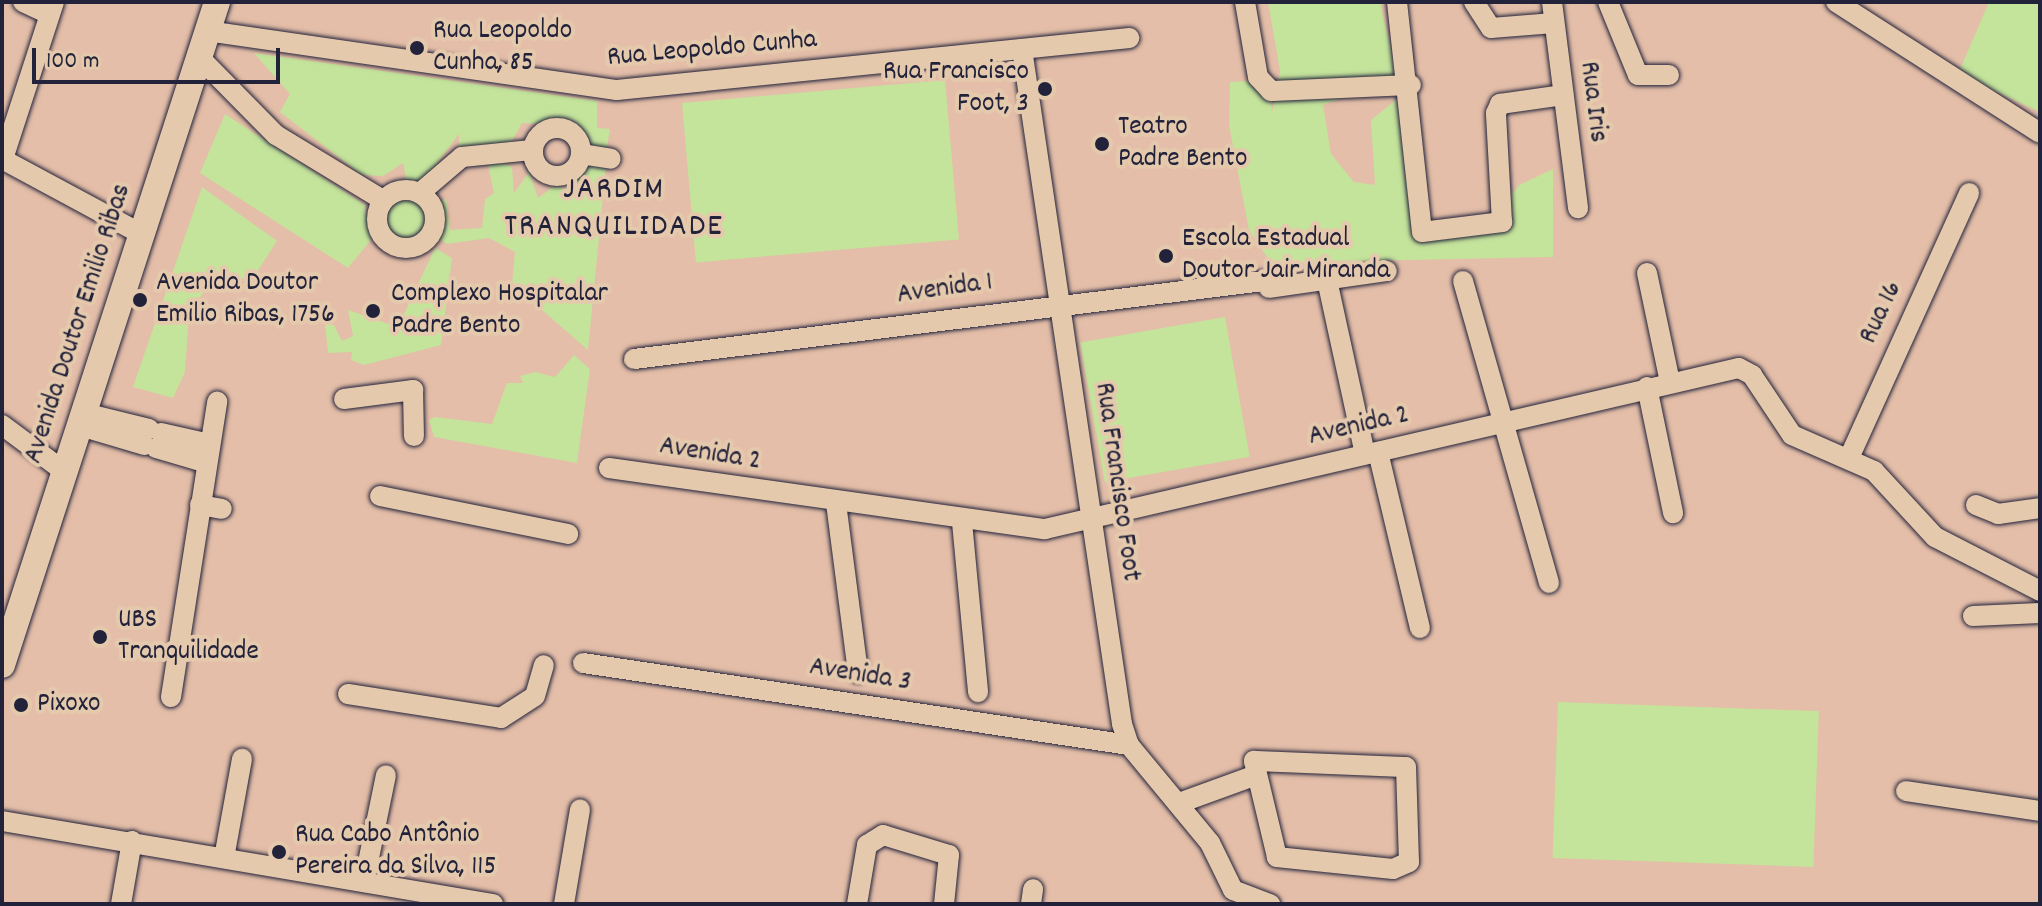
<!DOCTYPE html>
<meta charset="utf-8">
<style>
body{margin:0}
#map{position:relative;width:2042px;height:906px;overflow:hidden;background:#e4bea8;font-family:Dekko,sans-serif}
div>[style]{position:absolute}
.green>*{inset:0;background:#c4e39b;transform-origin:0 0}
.round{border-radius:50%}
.roads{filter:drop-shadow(0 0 2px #22223b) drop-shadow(0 0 2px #22223b)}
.minor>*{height:20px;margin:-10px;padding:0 10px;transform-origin:10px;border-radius:10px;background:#e5c9ac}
.minor>.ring{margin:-10px;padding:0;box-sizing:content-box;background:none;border:20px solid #e5c9ac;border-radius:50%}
.major>*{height:26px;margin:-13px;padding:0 13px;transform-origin:13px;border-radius:13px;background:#e5c9ac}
.dots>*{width:22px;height:22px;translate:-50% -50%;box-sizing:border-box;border:4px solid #e5c9ac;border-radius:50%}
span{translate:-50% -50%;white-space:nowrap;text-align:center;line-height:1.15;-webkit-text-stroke:8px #e5c9ac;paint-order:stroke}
.poi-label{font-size:28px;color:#22223b}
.left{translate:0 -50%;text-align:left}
.right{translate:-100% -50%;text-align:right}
.street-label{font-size:28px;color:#22223b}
.quarter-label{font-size:32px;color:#22223b;letter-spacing:2px}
.frame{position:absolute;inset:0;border:4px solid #22223b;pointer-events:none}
.scale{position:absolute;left:32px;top:48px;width:248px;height:36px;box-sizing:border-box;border:4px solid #22223b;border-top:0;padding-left:10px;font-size:24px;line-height:28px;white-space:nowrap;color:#22223b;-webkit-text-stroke:6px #e5c9ac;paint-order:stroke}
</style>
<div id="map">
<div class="green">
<i style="clip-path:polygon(1268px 2px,1380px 2px,1397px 77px,1323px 105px,1331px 154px,1354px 182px,1375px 185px,1371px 120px,1397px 99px,1422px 226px,1493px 220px,1519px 185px,1553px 169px,1553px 257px,1271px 263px,1249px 230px,1229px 125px,1230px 82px,1268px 80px,1272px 112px,1280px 71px)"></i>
<i style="clip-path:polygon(1989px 2px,2040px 2px,2040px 112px,1958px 74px)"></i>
<i style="clip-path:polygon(254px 53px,597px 101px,597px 128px,610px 129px,606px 153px,585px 150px,568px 126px,522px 123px,509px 146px,459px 153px,459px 134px,421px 185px,407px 184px,403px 163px,383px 176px,362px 175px,280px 112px,290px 94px)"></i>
<i style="left:945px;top:80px;width:160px;height:264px;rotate:85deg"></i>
<i style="clip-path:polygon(225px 114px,365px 205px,371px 240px,348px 268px,200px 173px)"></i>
<i style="clip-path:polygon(500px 161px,512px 167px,514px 193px,529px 172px,538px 198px,554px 186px,565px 189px,584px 163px,606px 166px,588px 350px,512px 284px,515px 252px,489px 238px,447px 244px,439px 238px,436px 207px,446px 198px,450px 230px,482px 228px,485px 199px,494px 193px,488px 165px)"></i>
<i style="clip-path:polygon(202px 187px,277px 241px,255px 275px,205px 290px,189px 313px,185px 372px,173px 398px,133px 387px)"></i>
<i class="round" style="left:379px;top:192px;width:54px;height:54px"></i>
<i style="clip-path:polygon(435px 248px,452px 258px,441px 345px,364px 365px,351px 360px,352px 352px,328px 353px,325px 324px,334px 325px,342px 341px,353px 336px,348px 310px,398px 327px)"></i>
<i style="left:1225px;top:317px;width:142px;height:147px;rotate:80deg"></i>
<i style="clip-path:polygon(574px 355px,590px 369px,577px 463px,434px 437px,429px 420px,435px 417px,492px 424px,507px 383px,523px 383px,520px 376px,535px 372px,555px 377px)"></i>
<i style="left:1558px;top:702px;width:261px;height:156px;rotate:2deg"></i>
</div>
<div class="roads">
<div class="minor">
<i style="left:23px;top:2px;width:29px;rotate:25deg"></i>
<i style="left:1245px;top:2px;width:76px;rotate:80.2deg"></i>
<i style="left:1258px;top:77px;width:19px;rotate:47deg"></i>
<i style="left:1271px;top:91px;width:140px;rotate:-2.5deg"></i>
<i style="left:1397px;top:2px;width:231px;rotate:83.8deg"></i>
<i style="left:1422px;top:232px;width:81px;rotate:-7.1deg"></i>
<i style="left:1502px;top:222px;width:109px;rotate:-93.2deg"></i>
<i style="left:1496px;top:113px;width:10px;rotate:-66deg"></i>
<i style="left:1500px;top:104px;width:64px;rotate:-8.1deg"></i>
<i style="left:1474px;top:2px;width:31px;rotate:57deg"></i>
<i style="left:1491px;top:28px;width:63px;rotate:-4.5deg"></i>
<i style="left:1552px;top:2px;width:208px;rotate:82.8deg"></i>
<i style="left:1608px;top:2px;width:79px;rotate:67.7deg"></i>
<i style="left:1638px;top:75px;width:31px"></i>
<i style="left:1836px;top:2px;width:242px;rotate:32.7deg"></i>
<i style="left:207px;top:31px;width:414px;rotate:8.2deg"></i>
<i style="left:617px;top:90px;width:515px;rotate:-5.8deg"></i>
<i style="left:1022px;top:49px;width:682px;rotate:81.57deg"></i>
<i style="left:1122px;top:724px;width:22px;rotate:72deg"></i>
<i style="left:1129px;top:745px;width:127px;rotate:50.4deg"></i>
<i style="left:1210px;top:843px;width:52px;rotate:63.9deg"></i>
<i style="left:198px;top:56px;width:111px;rotate:45.4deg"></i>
<i style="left:276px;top:135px;width:125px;rotate:31.3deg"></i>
<i class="ring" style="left:533px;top:128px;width:28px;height:28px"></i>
<i style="left:581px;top:154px;width:30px;rotate:9deg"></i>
<i style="left:2px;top:159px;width:158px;rotate:28.3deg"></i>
<i style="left:3px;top:159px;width:165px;rotate:-72deg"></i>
<i class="ring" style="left:377px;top:190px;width:38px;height:38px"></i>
<i style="left:421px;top:192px;width:54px;rotate:-40.5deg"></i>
<i style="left:462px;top:157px;width:70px;rotate:-5.7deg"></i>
<i style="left:1647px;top:273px;width:111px;rotate:78.1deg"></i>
<i style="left:1327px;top:280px;width:178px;rotate:77.7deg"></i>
<i style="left:1463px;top:281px;width:314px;rotate:74.1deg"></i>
<i style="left:1269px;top:288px;width:119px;rotate:-8.2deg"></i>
<i style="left:634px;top:359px;width:635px;rotate:-7.06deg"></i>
<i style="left:1647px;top:387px;width:129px;rotate:78.3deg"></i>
<i style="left:344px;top:399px;width:70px;rotate:-7.4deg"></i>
<i style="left:413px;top:390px;width:46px;rotate:88.8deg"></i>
<i style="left:84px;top:413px;width:67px;rotate:13.8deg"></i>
<i style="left:2px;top:425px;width:79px;rotate:36.7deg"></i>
<i style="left:80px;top:426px;width:67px;rotate:16.5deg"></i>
<i style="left:161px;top:433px;width:50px;rotate:12.7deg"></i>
<i style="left:156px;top:448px;width:53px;rotate:16.4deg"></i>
<i style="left:1378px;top:452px;width:181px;rotate:76.6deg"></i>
<i style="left:1849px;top:458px;width:291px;rotate:-65.6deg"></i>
<i style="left:609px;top:468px;width:440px;rotate:8deg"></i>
<i style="left:1045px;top:529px;width:712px;rotate:-13.06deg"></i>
<i style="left:1739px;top:368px;width:15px;rotate:28deg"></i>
<i style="left:1752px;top:375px;width:72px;rotate:56.3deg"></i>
<i style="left:1792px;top:435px;width:90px;rotate:23.7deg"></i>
<i style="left:1874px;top:471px;width:90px;rotate:47.3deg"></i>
<i style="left:1935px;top:537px;width:118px;rotate:27.2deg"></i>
<i style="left:380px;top:496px;width:192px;rotate:11.4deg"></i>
<i style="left:836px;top:503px;width:171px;rotate:82.6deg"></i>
<i style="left:200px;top:505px;width:22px;rotate:10deg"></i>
<i style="left:1976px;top:505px;width:24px;rotate:22deg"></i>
<i style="left:1998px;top:514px;width:42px;rotate:-8.1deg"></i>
<i style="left:962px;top:522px;width:171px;rotate:84.6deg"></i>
<i style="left:1973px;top:616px;width:67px;rotate:-2.6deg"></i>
<i style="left:583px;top:663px;width:552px;rotate:8.54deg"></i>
<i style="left:348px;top:694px;width:155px;rotate:8.9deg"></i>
<i style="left:501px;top:718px;width:40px;rotate:-32.9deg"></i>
<i style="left:535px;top:696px;width:32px;rotate:-74deg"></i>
<i style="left:171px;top:697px;width:299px;rotate:-81.1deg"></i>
<i style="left:1254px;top:761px;width:152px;rotate:2.3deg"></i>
<i style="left:1406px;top:767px;width:95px;rotate:88.2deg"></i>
<i style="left:1409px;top:862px;width:17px;rotate:156deg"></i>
<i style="left:1393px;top:869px;width:117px;rotate:-174.1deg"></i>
<i style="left:1277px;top:857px;width:99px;rotate:-103.5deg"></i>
<i style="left:1906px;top:791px;width:135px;rotate:8.5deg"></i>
<i style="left:1182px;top:802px;width:79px;rotate:-20deg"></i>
<i style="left:2px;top:821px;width:498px;rotate:9.6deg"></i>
<i style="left:224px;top:858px;width:101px;rotate:-79.7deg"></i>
<i style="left:364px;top:882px;width:109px;rotate:-78.4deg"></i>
<i style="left:1233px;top:890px;width:40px;rotate:21deg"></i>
<i style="left:121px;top:904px;width:64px;rotate:-80.1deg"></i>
<i style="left:564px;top:904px;width:96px;rotate:-80.4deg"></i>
<i style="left:857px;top:904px;width:60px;rotate:-80.4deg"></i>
<i style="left:867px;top:845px;width:19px;rotate:-32deg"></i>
<i style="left:883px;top:835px;width:69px;rotate:16.9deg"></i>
<i style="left:949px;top:855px;width:49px;rotate:95.8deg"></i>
<i style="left:1031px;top:904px;width:15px;rotate:-82deg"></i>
</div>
<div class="major">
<i style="left:2px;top:665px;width:697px;rotate:-72.03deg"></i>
</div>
</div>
<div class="dots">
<i style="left:417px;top:48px;background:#22223b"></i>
<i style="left:1045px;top:89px;background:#22223b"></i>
<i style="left:1102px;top:144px;background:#22223b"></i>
<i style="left:1166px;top:256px;background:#22223b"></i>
<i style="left:140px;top:300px;background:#22223b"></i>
<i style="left:373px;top:311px;background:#22223b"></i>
<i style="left:100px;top:637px;background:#22223b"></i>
<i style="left:21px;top:705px;background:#22223b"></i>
<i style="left:279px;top:852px;background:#22223b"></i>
</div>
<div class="poi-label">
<span class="left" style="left:433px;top:48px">Rua Leopoldo<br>Cunha, 85</span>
<span class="right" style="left:1029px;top:89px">Rua Francisco<br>Foot, 3</span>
<span class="left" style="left:1118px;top:144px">Teatro<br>Padre Bento</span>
<span class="left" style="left:1182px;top:256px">Escola Estadual<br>Doutor Jair Miranda</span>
<span class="left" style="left:156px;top:300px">Avenida Doutor<br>Emilio Ribas, 1756</span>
<span class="left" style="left:391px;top:311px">Complexo Hospitalar<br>Padre Bento</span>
<span class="left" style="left:118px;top:637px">UBS<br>Tranquilidade</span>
<span class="left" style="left:37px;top:705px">Pixoxo</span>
<span class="left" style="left:295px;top:852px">Rua Cabo Antônio<br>Pereira da Silva, 115</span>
</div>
<div class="street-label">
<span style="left:712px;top:50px;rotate:-5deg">Rua Leopoldo Cunha</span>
<span style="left:1592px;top:102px;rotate:83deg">Rua Iris</span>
<span style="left:945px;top:290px;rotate:-8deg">Avenida 1</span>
<span style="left:1882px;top:313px;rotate:-65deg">Rua 16</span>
<span style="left:79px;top:324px;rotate:-72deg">Avenida Doutor Emilio Ribas</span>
<span style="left:1359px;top:427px;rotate:-13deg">Avenida 2</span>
<span style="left:710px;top:455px;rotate:9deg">Avenida 2</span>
<span style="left:1116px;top:482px;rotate:82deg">Rua Francisco Foot</span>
<span style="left:860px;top:676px;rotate:9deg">Avenida 3</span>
</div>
<div class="quarter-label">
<span style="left:614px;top:210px">JARDIM<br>TRANQUILIDADE</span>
</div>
<div class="frame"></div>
<div class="scale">100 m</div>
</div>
